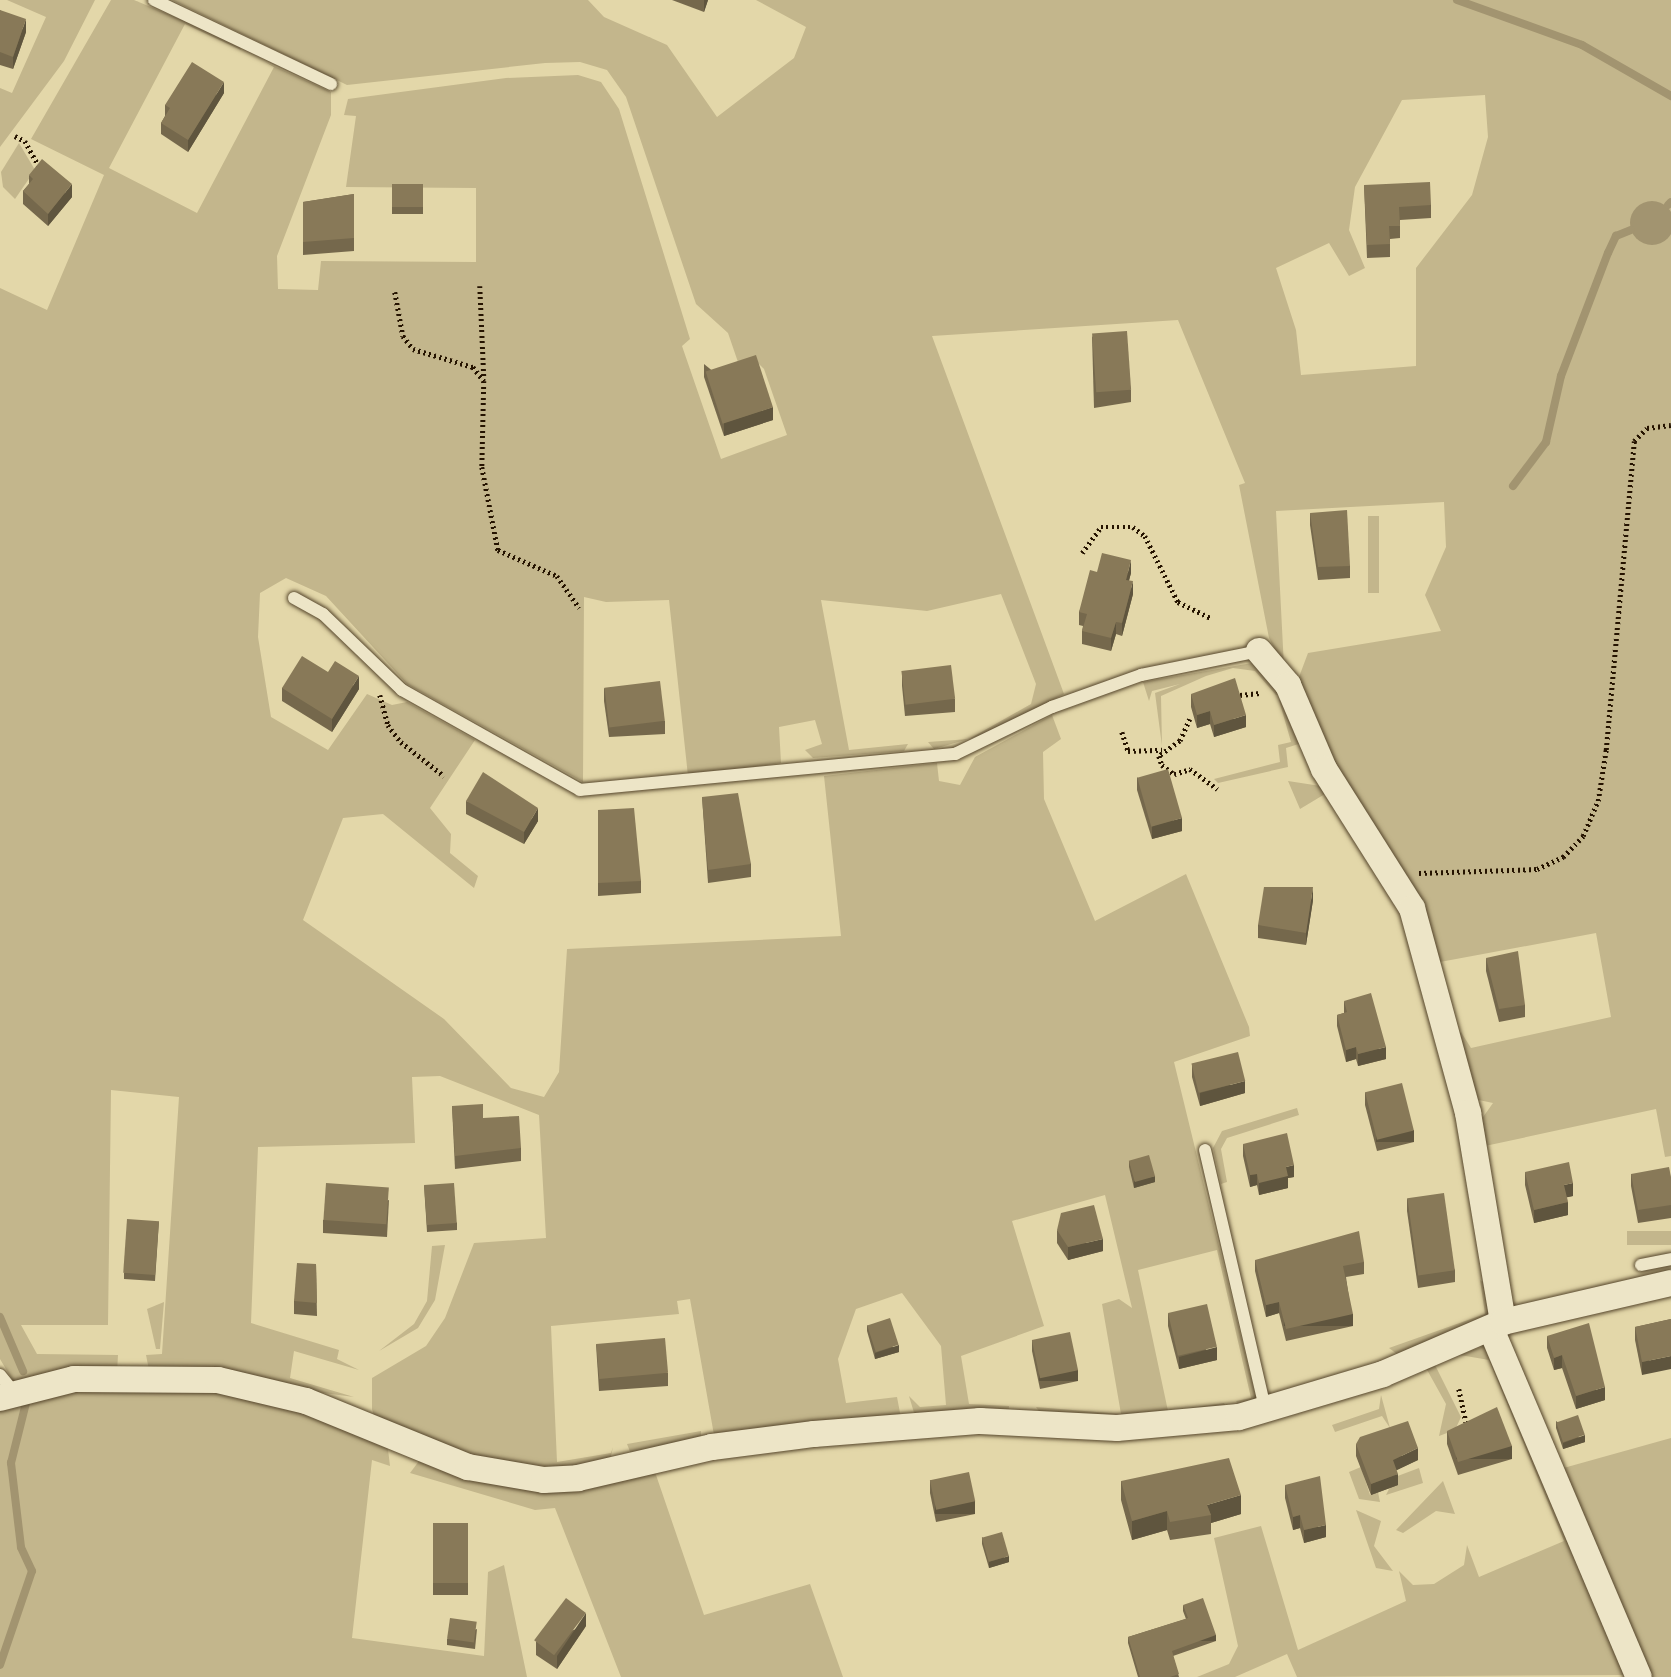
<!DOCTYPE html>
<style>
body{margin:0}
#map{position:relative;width:1671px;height:1677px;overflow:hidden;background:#e3d7a9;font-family:Vollkorn,serif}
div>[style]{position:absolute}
.green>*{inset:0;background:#c3b68c;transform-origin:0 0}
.water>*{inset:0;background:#a29470}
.round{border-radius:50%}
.stream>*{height:8px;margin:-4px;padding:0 4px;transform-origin:4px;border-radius:4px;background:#a29470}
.path>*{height:4.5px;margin-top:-2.25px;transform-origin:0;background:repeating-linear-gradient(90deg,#251300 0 2px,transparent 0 5.5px)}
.roads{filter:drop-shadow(0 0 2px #54442a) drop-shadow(0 0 2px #54442a)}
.service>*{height:12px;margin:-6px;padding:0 6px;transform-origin:6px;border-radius:6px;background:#ede5c7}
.minor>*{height:26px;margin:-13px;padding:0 13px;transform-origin:13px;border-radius:13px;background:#ede5c7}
.wall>*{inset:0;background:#75684c;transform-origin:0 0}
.shaded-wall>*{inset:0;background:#5f553e;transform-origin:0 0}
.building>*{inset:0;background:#887958;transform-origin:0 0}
span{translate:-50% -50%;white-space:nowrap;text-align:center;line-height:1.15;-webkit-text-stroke:5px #ede5c7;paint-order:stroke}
</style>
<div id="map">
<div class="green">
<i style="clip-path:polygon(7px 0,95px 0,64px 61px,0 147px,0 88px,12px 93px,46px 17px)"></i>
<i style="clip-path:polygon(evenodd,111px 0,134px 0,239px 44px,241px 50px,185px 24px,109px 168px,197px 213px,274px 67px,265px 62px,331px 92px,331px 115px,277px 256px,278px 289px,318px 290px,321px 261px,476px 262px,476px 188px,346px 187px,356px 116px,344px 115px,348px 99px,506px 78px,578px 75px,601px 82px,619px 109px,690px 339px,682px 346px,721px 459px,787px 435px,764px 369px,755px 360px,739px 365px,728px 333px,696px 304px,626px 97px,607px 70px,580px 62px,545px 63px,347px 85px,172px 0,588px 0,604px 17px,667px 45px,717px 117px,794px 58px,806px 27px,756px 0,1671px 0,1671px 1156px,1665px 1157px,1656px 1109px,1485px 1146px,1481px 1120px,1493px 1103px,1474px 1099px,1457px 1036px,1461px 1032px,1471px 1048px,1611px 1017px,1596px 933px,1440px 962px,1327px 763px,1296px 685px,1308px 653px,1441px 631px,1425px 595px,1446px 547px,1444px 502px,1276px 511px,1284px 667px,1269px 638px,1239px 485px,1245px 483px,1178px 320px,932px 336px,1064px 694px,989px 733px,934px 749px,928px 742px,969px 739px,1031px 704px,1036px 684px,1001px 594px,927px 611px,821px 600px,849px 750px,908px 744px,904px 751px,813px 758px,805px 750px,822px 744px,815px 720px,779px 727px,781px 763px,688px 776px,669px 600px,606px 602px,584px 597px,583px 782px,407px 684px,326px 596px,286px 578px,260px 593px,258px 637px,271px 717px,328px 750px,367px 694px,392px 705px,407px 702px,475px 740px,430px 808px,451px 834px,450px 853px,478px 876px,474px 888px,383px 814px,343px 818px,303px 920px,444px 1019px,511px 1088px,544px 1097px,559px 1072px,567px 949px,841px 936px,824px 776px,937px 763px,939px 781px,960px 785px,975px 757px,1052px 715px,1061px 739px,1043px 752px,1044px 799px,1095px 921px,1186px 874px,1249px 1027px,1250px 1036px,1174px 1062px,1257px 1402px,1242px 1409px,1236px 1401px,1251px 1398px,1217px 1250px,1138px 1270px,1168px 1411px,1224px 1403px,1227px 1408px,1182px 1418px,1041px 1414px,1036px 1407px,1121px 1414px,1102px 1304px,1119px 1299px,1132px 1308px,1105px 1195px,1012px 1221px,1044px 1326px,961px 1356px,969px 1404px,1009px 1406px,1008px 1416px,915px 1416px,909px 1396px,920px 1407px,946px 1405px,941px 1346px,902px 1293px,856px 1309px,838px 1359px,846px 1403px,897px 1397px,901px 1418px,714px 1435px,690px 1299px,677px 1301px,679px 1314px,551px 1326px,557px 1462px,611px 1453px,613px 1447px,609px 1465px,496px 1468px,374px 1416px,372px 1409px,372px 1378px,426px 1346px,445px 1318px,474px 1243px,546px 1238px,539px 1115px,440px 1076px,412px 1077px,415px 1143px,258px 1147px,251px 1323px,339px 1350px,337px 1359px,359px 1370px,294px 1351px,290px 1378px,354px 1397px,149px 1370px,146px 1355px,162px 1354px,179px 1097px,111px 1090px,108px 1325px,21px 1325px,37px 1354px,118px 1355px,117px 1372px,13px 1381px,0 1359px,0 288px,47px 310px,104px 175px,31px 139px,111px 0,1485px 95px,1488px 137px,1472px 195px,1416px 268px,1416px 366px,1301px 375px,1296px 330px,1276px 268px,1329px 243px,1349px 276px,1365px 268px,1349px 230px,1355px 187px,1402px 100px,1485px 95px)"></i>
<i style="clip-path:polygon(19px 143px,35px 170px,15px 199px,3px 187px,1px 172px)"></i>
<i style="left:1368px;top:516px;width:11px;height:77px"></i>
<i style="clip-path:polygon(1252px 663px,1285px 692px,1276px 695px,1255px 671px,1233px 668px,1206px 676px,1161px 696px,1162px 746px,1155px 693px,1180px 684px,1152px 691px,1149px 701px,1143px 682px)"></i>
<i style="clip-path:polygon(1289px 698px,1305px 742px,1286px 748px,1288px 767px,1218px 783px,1214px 779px,1280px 762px,1278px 745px,1291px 742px,1279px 700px)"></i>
<i style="clip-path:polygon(1288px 781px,1327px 787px,1395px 894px,1325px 794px,1300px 809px)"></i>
<i style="clip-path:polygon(1297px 1108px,1299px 1115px,1227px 1138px,1221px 1149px,1227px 1182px,1221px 1184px,1213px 1148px,1222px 1131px)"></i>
<i style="left:1671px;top:1231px;width:14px;height:44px;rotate:90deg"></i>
<i style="clip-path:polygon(445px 1245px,435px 1300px,418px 1328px,379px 1351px,414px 1324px,427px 1301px,432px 1246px)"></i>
<i style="clip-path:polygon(1480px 1280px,1490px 1288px,1494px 1314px,1397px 1354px,1389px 1348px,1485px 1314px)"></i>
<i style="clip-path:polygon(164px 1302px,160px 1349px,156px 1349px,147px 1309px)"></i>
<i style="clip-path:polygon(1484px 1346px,1625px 1675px,1297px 1677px,1287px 1654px,1235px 1677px,1197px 1677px,1229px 1664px,1238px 1646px,1214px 1538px,1261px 1526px,1298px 1650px,1406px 1601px,1399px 1571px,1413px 1585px,1434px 1584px,1464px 1565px,1467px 1545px,1479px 1577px,1564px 1541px,1489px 1360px,1460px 1355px)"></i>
<i style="clip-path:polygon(1435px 1365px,1461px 1417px,1455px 1430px,1439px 1436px,1446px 1404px,1426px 1368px)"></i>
<i style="clip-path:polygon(171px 1384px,275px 1401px,387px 1441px,390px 1466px,372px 1460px,352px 1638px,484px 1656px,488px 1572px,504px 1565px,527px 1677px,0 1677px,0 1404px,38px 1391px)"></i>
<i style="clip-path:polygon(1381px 1395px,1390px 1428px,1382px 1416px,1335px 1432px,1332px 1425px,1379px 1409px)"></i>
<i style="clip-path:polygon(701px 1431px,701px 1437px,631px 1454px,627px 1444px)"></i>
<i style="clip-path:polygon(1671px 1438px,1671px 1677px,1645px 1677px,1560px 1469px)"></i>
<i style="clip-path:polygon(422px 1457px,461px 1472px,655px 1472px,704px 1615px,810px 1584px,843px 1677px,621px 1677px,555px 1508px,535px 1510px,410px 1473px)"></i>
<i style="clip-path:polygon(1361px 1467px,1370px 1495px,1378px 1492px,1380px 1502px,1359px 1499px,1349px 1472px)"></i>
<i style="clip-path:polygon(1419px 1468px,1423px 1483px,1386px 1495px,1395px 1477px)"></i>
<i style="clip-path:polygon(1443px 1481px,1455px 1514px,1436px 1511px,1403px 1533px,1396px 1530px)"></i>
<i style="clip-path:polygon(1356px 1510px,1381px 1521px,1374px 1546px,1393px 1571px,1376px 1568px)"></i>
</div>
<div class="water">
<i class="round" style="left:1630px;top:201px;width:44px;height:44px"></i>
</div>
<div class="stream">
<i style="left:1457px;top:0;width:133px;rotate:19.8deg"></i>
<i style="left:1582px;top:45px;width:103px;rotate:29.8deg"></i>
<i style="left:1668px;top:205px;width:4px;rotate:-45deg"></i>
<i style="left:1513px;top:486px;width:55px;rotate:-53.1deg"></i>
<i style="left:1546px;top:442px;width:68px;rotate:-77.2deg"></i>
<i style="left:1561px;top:376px;width:132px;rotate:-69.1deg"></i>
<i style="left:1608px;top:253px;width:19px;rotate:-65deg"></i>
<i style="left:1616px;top:236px;width:16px;rotate:-22deg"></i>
<i style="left:0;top:1317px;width:59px;rotate:66.9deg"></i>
<i style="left:0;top:1665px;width:99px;rotate:-71.2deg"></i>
<i style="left:32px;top:1571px;width:26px;rotate:-115deg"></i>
<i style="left:21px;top:1547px;width:85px;rotate:-96.8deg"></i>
<i style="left:11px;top:1463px;width:66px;rotate:-76deg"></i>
</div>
<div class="path">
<i style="left:15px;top:136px;width:11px;rotate:27deg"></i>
<i style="left:25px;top:141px;width:31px;rotate:61deg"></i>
<i style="left:480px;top:286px;width:90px;rotate:87.5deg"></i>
<i style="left:395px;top:292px;width:45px;rotate:79.7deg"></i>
<i style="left:403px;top:336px;width:16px;rotate:52deg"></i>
<i style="left:413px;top:349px;width:63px;rotate:16.7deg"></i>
<i style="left:473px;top:367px;width:18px;rotate:52deg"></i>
<i style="left:484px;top:381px;width:86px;rotate:91.3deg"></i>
<i style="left:482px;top:467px;width:85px;rotate:79.1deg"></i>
<i style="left:498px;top:550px;width:64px;rotate:23.8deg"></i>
<i style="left:557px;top:576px;width:39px;rotate:55deg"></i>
<i style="left:1082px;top:553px;width:32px;rotate:-54deg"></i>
<i style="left:1101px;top:527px;width:32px"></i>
<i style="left:1133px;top:527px;width:15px;rotate:37deg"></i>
<i style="left:1145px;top:536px;width:74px;rotate:63.4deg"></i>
<i style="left:1178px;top:602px;width:37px;rotate:26deg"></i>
<i style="left:380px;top:695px;width:31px;rotate:75deg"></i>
<i style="left:388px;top:725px;width:21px;rotate:53deg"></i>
<i style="left:401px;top:742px;width:55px;rotate:38.3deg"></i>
<i style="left:1240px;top:695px;width:20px;rotate:-6deg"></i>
<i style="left:1190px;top:719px;width:24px;rotate:114deg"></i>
<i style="left:1180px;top:741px;width:26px;rotate:144deg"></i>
<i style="left:1159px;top:756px;width:9px;rotate:72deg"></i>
<i style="left:1162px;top:765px;width:15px;rotate:37deg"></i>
<i style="left:1174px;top:774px;width:17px;rotate:-17deg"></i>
<i style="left:1190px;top:769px;width:34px;rotate:36deg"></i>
<i style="left:1122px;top:732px;width:20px;rotate:72deg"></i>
<i style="left:1128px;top:751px;width:34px;rotate:-2deg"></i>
<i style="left:1419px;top:873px;width:118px;rotate:-1.9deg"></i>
<i style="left:1537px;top:869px;width:29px;rotate:-25deg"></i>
<i style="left:1563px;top:857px;width:29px;rotate:-46deg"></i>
<i style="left:1583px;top:836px;width:38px;rotate:-67deg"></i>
<i style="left:1598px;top:801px;width:52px;rotate:-81.1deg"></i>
<i style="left:1606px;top:750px;width:310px;rotate:-84.8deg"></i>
<i style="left:1634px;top:441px;width:18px;rotate:-45deg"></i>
<i style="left:1647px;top:428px;width:24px;rotate:-7deg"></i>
<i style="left:1459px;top:1389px;width:34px;rotate:78deg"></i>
</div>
<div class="roads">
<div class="service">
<i style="left:154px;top:0;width:196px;rotate:25.4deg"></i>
<i style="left:294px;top:598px;width:33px;rotate:29deg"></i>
<i style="left:323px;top:614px;width:110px;rotate:43.9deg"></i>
<i style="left:402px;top:690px;width:204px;rotate:29.3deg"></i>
<i style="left:580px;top:790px;width:377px;rotate:-5.5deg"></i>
<i style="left:955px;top:754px;width:108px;rotate:-25.9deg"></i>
<i style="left:1052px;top:707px;width:95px;rotate:-19.8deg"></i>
<i style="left:1141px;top:675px;width:120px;rotate:-11.5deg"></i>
<i style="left:1205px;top:1150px;width:256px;rotate:76.9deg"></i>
<i style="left:1263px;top:1399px;width:11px;rotate:41deg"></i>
<i style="left:1641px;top:1265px;width:31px;rotate:-11deg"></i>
<i style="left:0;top:1375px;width:21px;rotate:51deg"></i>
</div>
<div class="minor">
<i style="left:1259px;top:651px;width:45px;rotate:49.5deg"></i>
<i style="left:1288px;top:685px;width:91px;rotate:66.8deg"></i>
<i style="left:1324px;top:769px;width:165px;rotate:57.7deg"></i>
<i style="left:1412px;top:908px;width:213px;rotate:74.7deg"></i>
<i style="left:1468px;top:1113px;width:212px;rotate:80.5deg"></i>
<i style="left:1491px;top:1329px;width:378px;rotate:67deg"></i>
<i style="left:0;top:1398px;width:76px;rotate:-14.4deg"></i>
<i style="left:74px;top:1379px;width:144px;rotate:0.4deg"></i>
<i style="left:218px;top:1380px;width:90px;rotate:13.4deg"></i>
<i style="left:306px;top:1401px;width:175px;rotate:22.2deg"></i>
<i style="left:468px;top:1467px;width:77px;rotate:9.7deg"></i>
<i style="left:544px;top:1480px;width:34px;rotate:-3deg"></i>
<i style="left:578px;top:1478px;width:138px;rotate:-13deg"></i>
<i style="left:712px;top:1447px;width:103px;rotate:-7.3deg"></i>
<i style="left:814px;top:1434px;width:167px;rotate:-4.5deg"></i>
<i style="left:980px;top:1421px;width:137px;rotate:2.9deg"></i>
<i style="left:1117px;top:1428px;width:122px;rotate:-5.2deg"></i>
<i style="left:1239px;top:1417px;width:150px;rotate:-16.6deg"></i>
<i style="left:1383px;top:1374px;width:131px;rotate:-23.4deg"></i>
<i style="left:1503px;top:1322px;width:172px;rotate:-13.1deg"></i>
</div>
</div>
<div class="wall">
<i style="clip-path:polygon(672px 0,708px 0,704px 12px)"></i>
<i style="clip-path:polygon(0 10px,26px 32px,13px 69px,0 65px)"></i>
<i style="clip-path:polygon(224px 93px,188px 152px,161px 134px,161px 123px,165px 116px,165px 105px)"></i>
<i style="clip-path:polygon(29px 175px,72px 197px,48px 226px,23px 204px,23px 191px,29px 184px)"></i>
<i style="left:392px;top:184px;width:31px;height:30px"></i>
<i style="clip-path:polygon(1364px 185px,1431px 205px,1431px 218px,1400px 220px,1400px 238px,1390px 239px,1390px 257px,1367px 258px)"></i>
<i style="clip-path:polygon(354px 194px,354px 251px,303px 255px,303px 202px)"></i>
<i style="clip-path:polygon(1092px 336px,1131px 390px,1131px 402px,1094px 408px)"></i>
<i style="clip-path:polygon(704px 364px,773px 420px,724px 436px,704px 377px)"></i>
<i style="clip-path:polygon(1310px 513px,1350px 566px,1350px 578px,1318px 580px,1310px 525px)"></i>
<i style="clip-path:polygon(1097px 572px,1131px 573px,1129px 580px,1133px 594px,1122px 636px,1116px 634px,1111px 651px,1082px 644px,1082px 631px,1083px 626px,1079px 625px,1079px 612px)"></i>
<i style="clip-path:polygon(328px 672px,359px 689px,332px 732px,282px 701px,282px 688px)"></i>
<i style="clip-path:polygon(902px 673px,955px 699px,955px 712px,905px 716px,902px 686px)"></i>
<i style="clip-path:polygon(604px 688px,665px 721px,665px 734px,609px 737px,604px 701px)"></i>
<i style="clip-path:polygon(1191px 694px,1246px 727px,1214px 737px,1210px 724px,1197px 728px,1191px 707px)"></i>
<i style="clip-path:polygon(1137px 777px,1182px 831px,1152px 839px,1137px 790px)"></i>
<i style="clip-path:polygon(702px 797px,751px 864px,751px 877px,708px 883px)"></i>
<i style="clip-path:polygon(466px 801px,538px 821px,524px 844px,466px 814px)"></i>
<i style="clip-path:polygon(598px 810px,641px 881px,641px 893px,598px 896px)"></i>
<i style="clip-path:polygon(1313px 900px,1306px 945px,1258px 938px,1258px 925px)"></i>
<i style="clip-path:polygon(1486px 958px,1525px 1005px,1525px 1017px,1499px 1022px,1486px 971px)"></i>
<i style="clip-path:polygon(1344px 1001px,1386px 1059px,1358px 1066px,1356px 1059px,1346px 1062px,1337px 1026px,1337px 1015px,1344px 1013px)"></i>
<i style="clip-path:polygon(1192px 1064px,1245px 1093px,1200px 1106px,1192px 1077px)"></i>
<i style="clip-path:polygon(1365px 1092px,1414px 1142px,1377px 1151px,1365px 1105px)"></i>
<i style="clip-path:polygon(452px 1106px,483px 1118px,521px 1148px,521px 1161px,455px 1169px)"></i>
<i style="clip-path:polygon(1243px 1144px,1294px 1177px,1288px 1178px,1288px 1188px,1259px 1195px,1257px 1185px,1250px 1187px,1243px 1156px)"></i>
<i style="clip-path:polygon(1129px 1161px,1155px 1182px,1134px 1188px,1129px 1167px)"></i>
<i style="clip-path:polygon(1525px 1172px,1573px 1196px,1567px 1197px,1568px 1215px,1534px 1223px,1525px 1185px)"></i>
<i style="clip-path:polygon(1631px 1174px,1671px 1177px,1671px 1218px,1638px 1223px,1631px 1186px)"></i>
<i style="clip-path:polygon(424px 1185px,457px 1223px,457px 1230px,427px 1232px)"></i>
<i style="clip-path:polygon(1407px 1198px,1455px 1270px,1455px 1282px,1418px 1288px,1407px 1211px)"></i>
<i style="clip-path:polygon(389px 1200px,387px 1237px,323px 1233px,323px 1220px)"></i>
<i style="clip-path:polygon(159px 1221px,155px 1281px,124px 1279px,124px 1273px)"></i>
<i style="clip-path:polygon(1057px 1230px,1103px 1251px,1068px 1260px,1057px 1243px)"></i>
<i style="clip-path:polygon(1255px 1260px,1364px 1262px,1364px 1274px,1346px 1277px,1353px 1326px,1286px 1341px,1279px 1313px,1266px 1317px,1255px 1271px)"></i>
<i style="clip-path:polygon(316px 1264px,317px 1316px,294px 1314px,294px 1301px)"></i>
<i style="clip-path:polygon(1168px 1313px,1217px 1360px,1179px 1369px,1168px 1326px)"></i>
<i style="clip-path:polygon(1671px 1319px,1642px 1375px,1635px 1340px,1635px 1327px)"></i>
<i style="clip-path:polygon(867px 1325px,899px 1352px,875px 1359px,867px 1331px)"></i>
<i style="clip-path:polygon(1547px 1336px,1605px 1400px,1576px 1409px,1562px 1368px,1554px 1370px,1547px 1348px)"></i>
<i style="clip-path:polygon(1032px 1340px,1078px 1381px,1040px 1389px,1032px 1351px)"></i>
<i style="clip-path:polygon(596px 1344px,668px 1373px,668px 1386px,599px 1391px)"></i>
<i style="clip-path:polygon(1556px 1421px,1585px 1442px,1563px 1449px,1556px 1428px)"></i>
<i style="clip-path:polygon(1447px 1431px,1512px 1459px,1458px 1475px,1447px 1444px)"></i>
<i style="clip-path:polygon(1356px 1444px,1418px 1460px,1396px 1470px,1398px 1485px,1371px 1495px,1356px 1456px)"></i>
<i style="clip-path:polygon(930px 1480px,975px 1514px,936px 1522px,930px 1493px)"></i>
<i style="clip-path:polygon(1121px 1481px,1241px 1514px,1211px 1523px,1211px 1534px,1170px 1540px,1167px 1530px,1132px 1540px,1121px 1500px)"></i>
<i style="clip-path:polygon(1285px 1485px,1326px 1537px,1304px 1543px,1300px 1528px,1293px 1530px,1285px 1498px)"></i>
<i style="left:433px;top:1523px;width:35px;height:72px"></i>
<i style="clip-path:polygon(982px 1537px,1009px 1562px,989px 1568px,982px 1544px)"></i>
<i style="clip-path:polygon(1183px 1605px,1216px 1641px,1173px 1656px,1179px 1677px,1138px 1677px,1128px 1643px,1128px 1637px,1186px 1619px,1183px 1611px)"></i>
<i style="clip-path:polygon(586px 1626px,557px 1669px,536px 1655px,536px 1642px)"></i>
<i style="clip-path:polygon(477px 1629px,475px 1649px,447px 1645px,447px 1639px)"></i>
</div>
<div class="shaded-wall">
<i style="clip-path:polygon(704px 0,708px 0,704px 12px)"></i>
<i style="clip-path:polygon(26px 19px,26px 32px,13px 69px,13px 57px)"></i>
<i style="clip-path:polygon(224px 82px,224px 93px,188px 152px,188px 140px)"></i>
<i style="clip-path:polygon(72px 184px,72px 197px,48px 226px,48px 214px)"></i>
<i style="clip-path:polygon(773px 407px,773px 420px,724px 436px,724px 423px)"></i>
<i style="clip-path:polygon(1131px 560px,1131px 573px,1126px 592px,1126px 580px)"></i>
<i style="clip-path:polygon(1133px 581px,1133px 594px,1122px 636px,1122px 623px)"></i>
<i style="clip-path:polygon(1116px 622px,1116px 634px,1111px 651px,1111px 638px)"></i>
<i style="clip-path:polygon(359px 676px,359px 689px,332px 732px,332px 719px)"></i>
<i style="clip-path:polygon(1210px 711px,1210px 724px,1197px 728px,1197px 715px)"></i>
<i style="clip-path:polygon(1246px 715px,1246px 727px,1214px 737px,1214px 725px)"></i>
<i style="clip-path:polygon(538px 808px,538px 821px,524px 844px,524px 832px)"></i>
<i style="clip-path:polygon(1182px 818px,1182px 831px,1152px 839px,1152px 826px)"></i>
<i style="clip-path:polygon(1313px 887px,1313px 900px,1306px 945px,1306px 933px)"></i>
<i style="clip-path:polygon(1356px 1047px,1356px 1059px,1346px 1062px,1346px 1050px)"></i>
<i style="clip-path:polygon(1386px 1047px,1386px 1059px,1358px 1066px,1358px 1054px)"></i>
<i style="clip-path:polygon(1245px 1081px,1245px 1093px,1200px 1106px,1200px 1093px)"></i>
<i style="left:1414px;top:1130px;width:12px;height:38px;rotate:90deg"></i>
<i style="clip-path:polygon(1294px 1165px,1294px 1177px,1288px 1178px,1288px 1188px,1259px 1195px,1259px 1183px,1286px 1167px)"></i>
<i style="clip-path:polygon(1257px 1174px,1257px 1185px,1250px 1187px,1250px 1175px)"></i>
<i style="clip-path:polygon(1155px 1176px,1155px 1182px,1134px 1188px,1134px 1181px)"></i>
<i style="clip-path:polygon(1573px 1183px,1573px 1196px,1564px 1198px,1564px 1185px)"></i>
<i style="clip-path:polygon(1568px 1202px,1568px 1215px,1534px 1223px,1534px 1210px)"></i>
<i style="clip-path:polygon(1103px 1239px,1103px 1251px,1068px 1260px,1068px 1247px)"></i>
<i style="clip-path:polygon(1279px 1302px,1279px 1313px,1266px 1317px,1266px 1305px)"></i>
<i style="left:1353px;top:1314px;width:12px;height:69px;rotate:90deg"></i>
<i style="clip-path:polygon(899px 1345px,899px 1352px,875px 1359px,875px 1353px)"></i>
<i style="clip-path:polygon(1217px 1347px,1217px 1360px,1179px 1369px,1179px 1357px)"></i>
<i style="clip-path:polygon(1562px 1355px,1562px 1368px,1554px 1370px,1554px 1358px)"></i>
<i style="clip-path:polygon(1671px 1356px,1671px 1369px,1642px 1375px,1642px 1362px)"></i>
<i style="left:1078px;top:1370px;width:11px;height:39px;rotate:90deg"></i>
<i style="clip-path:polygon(1605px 1387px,1605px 1400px,1576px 1409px,1576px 1396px)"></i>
<i style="clip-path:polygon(1585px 1435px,1585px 1442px,1563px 1449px,1563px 1443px)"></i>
<i style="left:1512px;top:1446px;width:13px;height:56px;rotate:90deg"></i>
<i style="clip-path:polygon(1418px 1448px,1418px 1460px,1393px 1472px,1393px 1460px)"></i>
<i style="clip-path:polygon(1398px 1474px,1398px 1485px,1371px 1495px,1371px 1484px)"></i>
<i style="clip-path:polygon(1241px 1495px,1241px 1514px,1211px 1523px,1211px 1515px,1207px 1505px)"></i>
<i style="left:975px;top:1501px;width:13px;height:40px;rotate:90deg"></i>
<i style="clip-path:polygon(1167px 1511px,1167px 1530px,1132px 1540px,1132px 1521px)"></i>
<i style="clip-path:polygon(1300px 1515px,1300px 1528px,1293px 1530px,1293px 1517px)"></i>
<i style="clip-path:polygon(1326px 1525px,1326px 1537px,1304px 1543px,1304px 1530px)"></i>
<i style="clip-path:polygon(1009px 1556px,1009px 1562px,989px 1568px,989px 1562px)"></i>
<i style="clip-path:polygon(586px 1613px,586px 1626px,557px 1669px,557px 1656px)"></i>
<i style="left:1216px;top:1635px;width:6px;height:47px;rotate:90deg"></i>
</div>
<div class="building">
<i style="clip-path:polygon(0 10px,26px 19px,13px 57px,0 52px)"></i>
<i style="clip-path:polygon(192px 62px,224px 82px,188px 140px,161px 123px,170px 108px,165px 105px)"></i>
<i style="clip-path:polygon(42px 159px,72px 184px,48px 214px,23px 191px,33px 179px,29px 175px)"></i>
<i style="clip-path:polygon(1430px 182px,1431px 205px,1399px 207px,1400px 226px,1389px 226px,1390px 244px,1367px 245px,1364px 185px)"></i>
<i style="left:392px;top:184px;width:31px;height:23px"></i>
<i style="clip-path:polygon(354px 194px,354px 238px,303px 242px,303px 202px)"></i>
<i style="left:1127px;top:331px;width:59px;height:35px;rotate:86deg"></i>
<i style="left:756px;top:355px;width:55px;height:53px;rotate:72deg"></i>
<i style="clip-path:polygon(1347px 510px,1350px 566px,1318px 567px,1310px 513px)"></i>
<i style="clip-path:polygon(1102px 553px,1131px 560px,1126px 580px,1133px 581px,1122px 623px,1116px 622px,1111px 638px,1082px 631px,1087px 614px,1079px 612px,1090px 570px,1097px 572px)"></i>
<i style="clip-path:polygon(302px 656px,328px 672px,335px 661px,359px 676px,332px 719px,282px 688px)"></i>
<i style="left:951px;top:665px;width:34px;height:50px;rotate:83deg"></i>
<i style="clip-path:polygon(1235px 678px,1246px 715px,1214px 725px,1210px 711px,1197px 715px,1191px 694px)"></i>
<i style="left:660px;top:681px;width:40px;height:56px;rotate:83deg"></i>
<i style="left:1168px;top:769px;width:51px;height:32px;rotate:74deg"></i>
<i style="clip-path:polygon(483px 772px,538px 808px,524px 832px,466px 801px)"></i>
<i style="clip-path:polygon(738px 793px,751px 864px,708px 870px,702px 797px)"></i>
<i style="clip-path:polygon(634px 808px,641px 881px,598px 883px,598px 810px)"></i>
<i style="clip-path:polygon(1264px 887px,1313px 887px,1306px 933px,1258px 925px)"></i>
<i style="clip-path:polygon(1518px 951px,1525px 1005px,1499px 1009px,1486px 958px)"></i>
<i style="clip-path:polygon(1371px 993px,1386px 1047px,1358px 1054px,1356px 1047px,1346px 1050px,1337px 1015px,1347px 1012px,1344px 1001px)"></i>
<i style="left:1238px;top:1052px;width:30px;height:48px;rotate:76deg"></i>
<i style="left:1402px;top:1083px;width:49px;height:38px;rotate:76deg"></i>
<i style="clip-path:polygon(483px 1104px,483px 1118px,519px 1116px,521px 1148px,455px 1156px,452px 1106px)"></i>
<i style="clip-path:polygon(1287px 1133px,1294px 1165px,1286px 1167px,1288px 1176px,1259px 1183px,1257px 1174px,1250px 1175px,1243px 1144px)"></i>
<i style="left:1149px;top:1155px;width:22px;height:21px;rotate:74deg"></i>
<i style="clip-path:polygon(1569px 1162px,1573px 1183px,1564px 1185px,1568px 1202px,1534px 1210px,1525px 1172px)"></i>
<i style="clip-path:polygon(1669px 1167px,1671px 1177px,1671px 1205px,1638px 1210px,1631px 1174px)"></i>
<i style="left:326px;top:1183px;width:63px;height:37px;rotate:4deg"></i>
<i style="left:454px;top:1183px;width:40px;height:30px;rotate:86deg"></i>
<i style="left:1444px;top:1193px;width:78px;height:37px;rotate:82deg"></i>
<i style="clip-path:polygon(1094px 1205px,1103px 1239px,1068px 1247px,1057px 1230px,1061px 1213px)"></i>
<i style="left:127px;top:1219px;width:32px;height:54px;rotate:4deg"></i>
<i style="clip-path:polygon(1359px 1231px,1364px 1262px,1343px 1266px,1353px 1314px,1286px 1329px,1279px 1302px,1266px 1305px,1255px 1260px)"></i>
<i style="clip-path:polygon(297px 1263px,316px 1264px,317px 1303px,294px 1301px)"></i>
<i style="left:1207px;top:1304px;width:44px;height:40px;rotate:77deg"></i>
<i style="left:890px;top:1318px;width:28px;height:24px;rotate:72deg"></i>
<i style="clip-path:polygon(1671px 1319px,1671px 1356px,1642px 1362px,1635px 1327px)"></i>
<i style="clip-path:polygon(1589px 1323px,1605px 1387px,1576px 1396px,1562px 1355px,1554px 1358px,1547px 1336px)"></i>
<i style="left:1070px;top:1332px;width:39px;height:39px;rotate:78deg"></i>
<i style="left:665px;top:1338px;width:35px;height:69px;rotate:85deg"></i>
<i style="clip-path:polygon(1497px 1407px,1512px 1446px,1458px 1462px,1447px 1431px)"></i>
<i style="left:1578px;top:1415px;width:21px;height:23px;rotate:71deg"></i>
<i style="clip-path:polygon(1408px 1421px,1418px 1448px,1393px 1460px,1398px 1474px,1371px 1484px,1356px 1444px,1360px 1437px)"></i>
<i style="clip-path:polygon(1229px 1458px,1241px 1495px,1207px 1505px,1211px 1515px,1170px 1522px,1167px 1511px,1132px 1521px,1121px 1481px)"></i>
<i style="left:969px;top:1472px;width:30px;height:40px;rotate:78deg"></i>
<i style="clip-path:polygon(1320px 1476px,1326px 1525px,1304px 1530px,1300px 1515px,1293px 1517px,1285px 1485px)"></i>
<i style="left:433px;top:1523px;width:35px;height:60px"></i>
<i style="left:1002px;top:1532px;width:25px;height:21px;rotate:74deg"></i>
<i style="left:566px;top:1598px;width:25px;height:53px;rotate:37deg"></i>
<i style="clip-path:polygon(1203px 1598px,1216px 1635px,1172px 1651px,1179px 1674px,1170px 1677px,1140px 1677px,1128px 1637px,1188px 1618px,1183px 1605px)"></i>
<i style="left:450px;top:1618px;width:27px;height:21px;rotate:8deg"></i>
</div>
</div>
